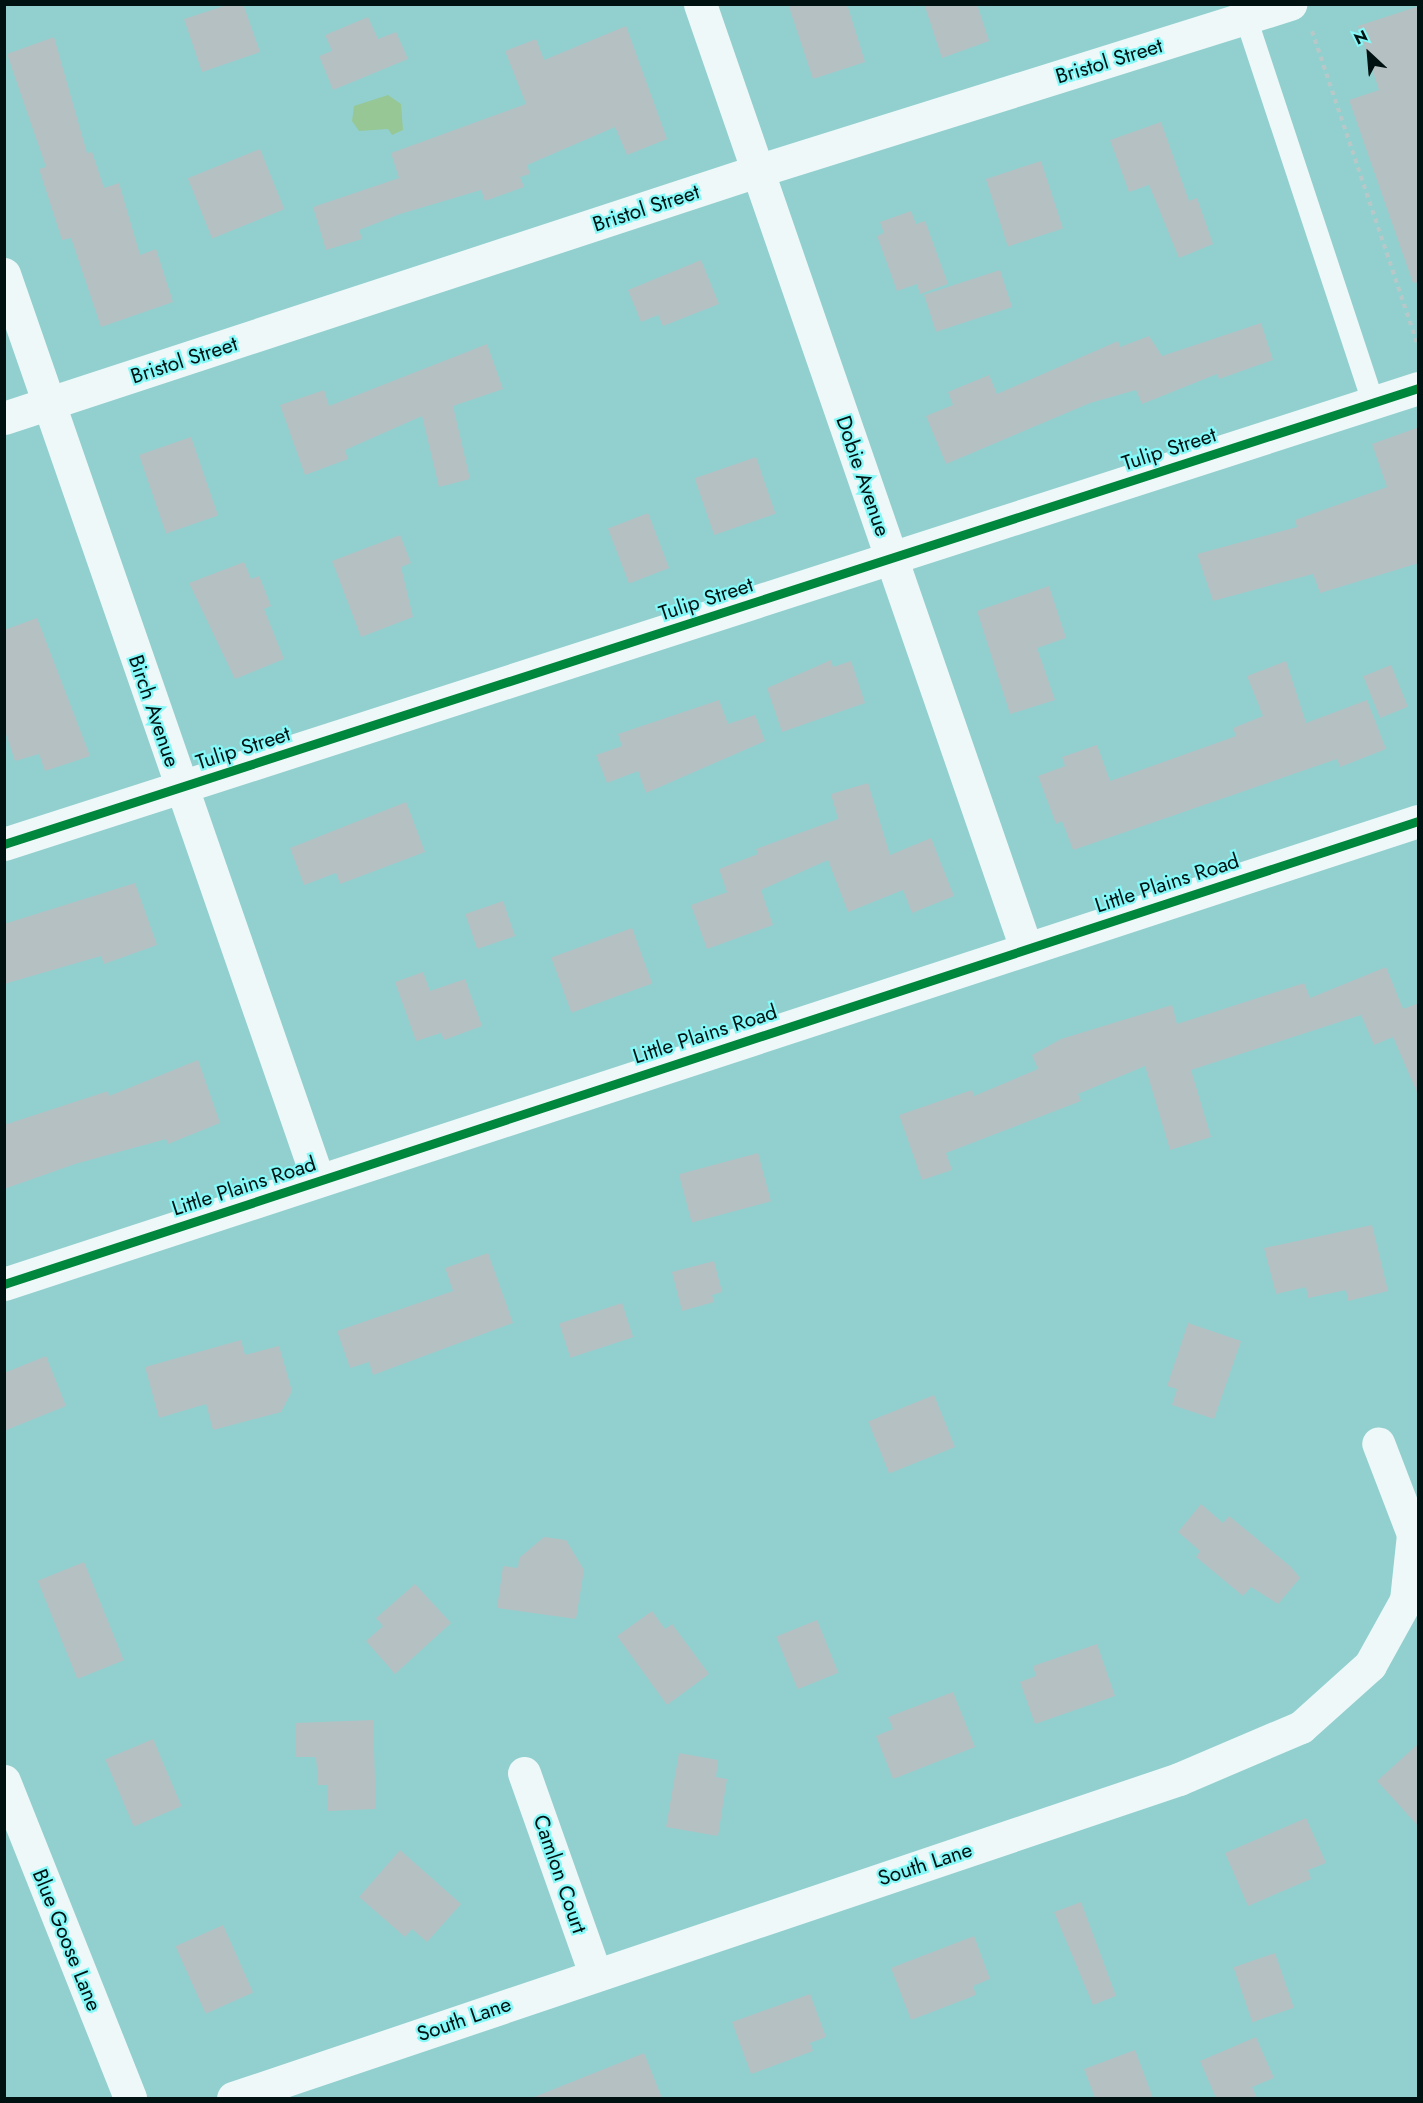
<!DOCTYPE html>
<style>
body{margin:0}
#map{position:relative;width:1423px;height:2103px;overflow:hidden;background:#92d0d0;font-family:Jost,sans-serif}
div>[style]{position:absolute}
.water>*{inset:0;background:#96c795}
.building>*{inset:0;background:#b5c0c2;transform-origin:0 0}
.path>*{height:4px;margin-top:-2px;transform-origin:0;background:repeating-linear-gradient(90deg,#b6c8c8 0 4.5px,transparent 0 9px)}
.service>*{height:22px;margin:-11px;padding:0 11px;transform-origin:11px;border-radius:11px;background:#eff8f8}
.minor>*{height:33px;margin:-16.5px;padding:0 16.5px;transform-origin:16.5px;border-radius:16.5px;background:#eff8f8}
.tertiary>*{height:33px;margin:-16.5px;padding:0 16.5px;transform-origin:16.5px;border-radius:16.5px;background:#eff8f8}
.cycleway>*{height:9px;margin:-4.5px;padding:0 4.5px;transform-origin:4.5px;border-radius:4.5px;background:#00873e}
span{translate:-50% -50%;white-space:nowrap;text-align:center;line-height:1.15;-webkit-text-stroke:4.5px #85f8f7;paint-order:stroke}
.street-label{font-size:21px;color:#011}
.frame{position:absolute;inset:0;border:6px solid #011;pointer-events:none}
.north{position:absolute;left:1339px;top:24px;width:60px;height:60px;-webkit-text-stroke:4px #85f8f7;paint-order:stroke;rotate:334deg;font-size:16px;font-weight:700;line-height:24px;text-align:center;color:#011}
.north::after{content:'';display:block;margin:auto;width:21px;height:27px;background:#011;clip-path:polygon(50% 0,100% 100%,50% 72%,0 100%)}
</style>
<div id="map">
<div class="water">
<i style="clip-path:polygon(388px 95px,401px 104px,403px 130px,392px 135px,388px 129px,359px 131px,352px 121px,354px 106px)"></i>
</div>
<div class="building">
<i style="clip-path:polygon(230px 4px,243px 4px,260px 52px,202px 72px,184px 19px)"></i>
<i style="clip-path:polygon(788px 4px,847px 4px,865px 62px,813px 79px)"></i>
<i style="clip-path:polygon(924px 4px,977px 4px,989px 41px,942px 58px)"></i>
<i style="clip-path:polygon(1419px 6px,1419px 282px,1413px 283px,1349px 100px,1379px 90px,1358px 26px)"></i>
<i style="clip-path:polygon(368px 17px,378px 39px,396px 32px,408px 59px,333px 90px,319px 56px,332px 51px,325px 35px)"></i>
<i style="clip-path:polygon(626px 26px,667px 139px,627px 155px,615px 127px,527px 165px,530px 174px,520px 177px,524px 187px,485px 201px,481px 190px,400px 214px,359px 230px,362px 239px,326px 250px,313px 207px,399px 178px,391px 153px,526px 104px,505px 51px,536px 39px,544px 60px)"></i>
<i style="clip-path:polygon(54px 37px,87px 153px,92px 152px,104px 188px,119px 183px,140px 255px,156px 249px,173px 302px,101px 327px,71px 238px,62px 240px,39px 169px,46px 167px,7px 54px)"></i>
<i style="clip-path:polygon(1161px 122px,1189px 201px,1197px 198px,1213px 244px,1179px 258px,1149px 185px,1129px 192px,1110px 140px)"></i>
<i style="left:260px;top:149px;width:65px;height:78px;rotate:68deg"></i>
<i style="left:1041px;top:161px;width:71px;height:58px;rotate:72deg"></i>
<i style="clip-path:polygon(911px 211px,916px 224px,925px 221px,948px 284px,920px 294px,917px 284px,897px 291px,877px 236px,884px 233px,880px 222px)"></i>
<i style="clip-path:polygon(701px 260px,719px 304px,663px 326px,658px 315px,641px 322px,628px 290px)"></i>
<i style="left:1000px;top:270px;width:39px;height:80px;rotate:72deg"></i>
<i style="clip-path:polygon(1261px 323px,1273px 360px,1219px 379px,1217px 374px,1142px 404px,1136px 390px,1090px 403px,946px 464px,926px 416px,953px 405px,948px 392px,989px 375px,997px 394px,1118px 341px,1120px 347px,1149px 336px,1162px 356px)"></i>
<i style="clip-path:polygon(487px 344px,503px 389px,453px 406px,470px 479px,439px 487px,422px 416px,345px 450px,348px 459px,305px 475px,280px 405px,324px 390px,329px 406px)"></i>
<i style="clip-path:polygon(1419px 427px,1419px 563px,1320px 593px,1313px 574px,1213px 601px,1197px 554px,1297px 527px,1295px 520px,1387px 487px,1372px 444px)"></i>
<i style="left:191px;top:437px;width:83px;height:55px;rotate:71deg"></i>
<i style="left:756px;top:457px;width:60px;height:65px;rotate:71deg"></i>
<i style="left:648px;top:513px;width:59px;height:43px;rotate:69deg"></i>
<i style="clip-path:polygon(400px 535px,411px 563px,401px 567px,413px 617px,361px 637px,332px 561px)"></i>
<i style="clip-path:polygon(244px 562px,251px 579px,259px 576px,271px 606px,264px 609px,284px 659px,235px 679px,189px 583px)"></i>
<i style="clip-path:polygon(1049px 586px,1066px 638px,1037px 648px,1055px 700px,1010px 714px,977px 611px)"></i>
<i style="clip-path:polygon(37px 618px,90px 756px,45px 771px,39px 754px,15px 761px,4px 728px,4px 630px)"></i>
<i style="clip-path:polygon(831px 660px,833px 667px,851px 661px,865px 703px,782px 732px,767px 688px)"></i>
<i style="clip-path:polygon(1286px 661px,1306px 723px,1367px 700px,1386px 749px,1340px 767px,1337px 759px,1073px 850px,1062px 821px,1056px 824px,1038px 776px,1065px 766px,1062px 757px,1097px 745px,1110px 781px,1236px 736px,1233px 728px,1263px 716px,1247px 676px)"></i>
<i style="left:1391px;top:665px;width:45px;height:30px;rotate:68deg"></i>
<i style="clip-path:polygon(719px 700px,728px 724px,755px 715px,765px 741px,646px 793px,638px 771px,607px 783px,596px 755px,622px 746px,618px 734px)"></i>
<i style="clip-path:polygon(868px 783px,890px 855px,931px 838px,954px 896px,912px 913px,903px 890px,848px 912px,828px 860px,761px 890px,773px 925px,707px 949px,691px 905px,727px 892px,719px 869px,758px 854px,756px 849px,838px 819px,831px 794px)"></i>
<i style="clip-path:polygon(406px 802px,425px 852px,340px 884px,336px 873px,304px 885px,290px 848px)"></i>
<i style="clip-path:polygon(135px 883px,157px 945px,104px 964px,101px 956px,4px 984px,4px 924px)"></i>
<i style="left:503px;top:901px;width:37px;height:40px;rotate:71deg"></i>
<i style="left:632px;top:928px;width:59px;height:86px;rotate:70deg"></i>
<i style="clip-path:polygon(1386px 967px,1403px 1009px,1419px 1003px,1419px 1097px,1393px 1037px,1374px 1045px,1361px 1015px,1191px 1070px,1211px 1137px,1170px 1150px,1145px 1066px,1078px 1094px,1081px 1101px,946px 1153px,952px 1170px,922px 1180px,899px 1115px,972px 1090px,974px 1096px,1038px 1069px,1032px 1055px,1061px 1039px,1172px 1005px,1177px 1024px,1304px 983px,1310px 998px)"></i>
<i style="clip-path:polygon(423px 972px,430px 991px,465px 979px,482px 1026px,444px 1040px,441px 1033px,416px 1041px,395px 982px)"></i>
<i style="clip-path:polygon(198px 1060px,220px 1123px,168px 1144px,166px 1139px,75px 1164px,4px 1189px,4px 1125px,108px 1091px,109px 1096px)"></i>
<i style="left:758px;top:1153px;width:50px;height:82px;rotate:75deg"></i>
<i style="clip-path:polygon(1372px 1225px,1388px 1291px,1348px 1301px,1346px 1290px,1308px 1298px,1306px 1287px,1276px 1294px,1264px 1248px)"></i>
<i style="clip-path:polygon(488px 1253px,513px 1323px,373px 1375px,369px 1362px,350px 1368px,337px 1331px,453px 1291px,445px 1268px)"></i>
<i style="clip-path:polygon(714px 1261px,722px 1292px,712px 1295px,714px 1302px,682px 1311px,672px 1272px)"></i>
<i style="left:622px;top:1303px;width:36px;height:66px;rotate:72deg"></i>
<i style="clip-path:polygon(1188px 1323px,1241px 1341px,1214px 1419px,1172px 1405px,1177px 1389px,1167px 1386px)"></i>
<i style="clip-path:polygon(241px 1340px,245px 1355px,279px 1346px,292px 1391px,281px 1412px,213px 1430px,206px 1404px,159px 1418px,145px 1367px)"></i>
<i style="clip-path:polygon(46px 1356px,66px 1406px,4px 1431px,4px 1373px)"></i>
<i style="left:934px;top:1395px;width:56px;height:71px;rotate:68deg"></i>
<i style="clip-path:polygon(1201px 1504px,1223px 1523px,1229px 1516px,1291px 1567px,1300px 1578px,1278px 1604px,1251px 1587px,1243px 1596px,1196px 1557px,1200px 1551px,1178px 1532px)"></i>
<i style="clip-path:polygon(544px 1537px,566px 1540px,584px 1570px,576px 1619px,497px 1608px,503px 1566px,518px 1568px,519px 1558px)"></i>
<i style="left:84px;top:1562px;width:106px;height:50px;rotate:68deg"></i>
<i style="clip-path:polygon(415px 1584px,451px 1623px,395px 1674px,366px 1641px,383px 1626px,376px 1618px)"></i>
<i style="clip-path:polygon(652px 1611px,665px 1629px,672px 1624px,709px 1674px,667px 1705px,617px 1636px)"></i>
<i style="left:817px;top:1620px;width:57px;height:44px;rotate:68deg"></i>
<i style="clip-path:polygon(1097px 1644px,1115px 1696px,1035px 1724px,1020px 1682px,1036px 1676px,1033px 1666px)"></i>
<i style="clip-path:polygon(953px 1692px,975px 1747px,893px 1779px,876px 1736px,893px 1729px,888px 1717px)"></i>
<i style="clip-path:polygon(373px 1720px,376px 1809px,328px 1811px,327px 1785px,318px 1785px,316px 1757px,296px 1757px,295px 1723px)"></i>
<i style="left:153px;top:1739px;width:73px;height:52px;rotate:67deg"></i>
<i style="clip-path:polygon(1419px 1743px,1419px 1827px,1377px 1781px)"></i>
<i style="clip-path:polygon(679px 1753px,718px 1760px,716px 1777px,727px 1779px,718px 1836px,666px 1827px)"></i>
<i style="clip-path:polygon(1306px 1818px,1326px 1863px,1308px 1870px,1311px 1879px,1248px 1906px,1225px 1853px)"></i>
<i style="clip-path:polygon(400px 1850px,461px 1904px,427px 1942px,412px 1929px,405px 1937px,359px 1897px)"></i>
<i style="clip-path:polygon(1081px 1902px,1116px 1996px,1093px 2005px,1054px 1912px)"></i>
<i style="left:223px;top:1925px;width:74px;height:52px;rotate:66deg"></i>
<i style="clip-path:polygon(974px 1936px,990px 1979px,973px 1986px,976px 1995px,911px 2020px,891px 1968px)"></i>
<i style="left:1275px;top:1953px;width:58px;height:44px;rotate:71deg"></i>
<i style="clip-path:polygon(810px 1994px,826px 2037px,810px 2043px,813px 2051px,751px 2074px,732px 2022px)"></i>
<i style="clip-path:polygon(1256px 2037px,1274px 2078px,1252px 2087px,1257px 2098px,1216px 2098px,1200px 2061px)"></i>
<i style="clip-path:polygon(1135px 2050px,1153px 2098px,1095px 2098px,1084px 2069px)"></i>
<i style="clip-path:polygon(644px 2053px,662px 2098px,535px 2098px,534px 2097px)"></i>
</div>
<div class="path">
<i style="left:1312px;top:31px;width:332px;rotate:71.4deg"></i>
</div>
<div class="service">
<i style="left:1246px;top:18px;width:405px;rotate:71.7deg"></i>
</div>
<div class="minor">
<i style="left:700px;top:4px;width:999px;rotate:70.95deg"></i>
<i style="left:4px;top:274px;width:959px;rotate:70.88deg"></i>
<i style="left:4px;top:418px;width:792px;rotate:-18.16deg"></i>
<i style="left:757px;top:171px;width:559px;rotate:-17.4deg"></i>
<i style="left:4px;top:844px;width:1486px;rotate:-17.87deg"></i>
<i style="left:524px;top:1773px;width:213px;rotate:70.5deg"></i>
<i style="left:4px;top:1781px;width:341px;rotate:68.3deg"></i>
<i style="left:233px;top:2098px;width:998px;rotate:-18.63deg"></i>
<i style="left:1179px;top:1779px;width:133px;rotate:-23.1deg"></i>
<i style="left:1301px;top:1727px;width:93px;rotate:-41.9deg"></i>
<i style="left:1370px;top:1665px;width:74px;rotate:-61deg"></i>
<i style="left:1406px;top:1600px;width:66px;rotate:-83.9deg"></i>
<i style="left:1413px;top:1534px;width:97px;rotate:-111deg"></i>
</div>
<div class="tertiary">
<i style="left:4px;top:1284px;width:1488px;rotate:-18.13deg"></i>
</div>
<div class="cycleway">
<i style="left:4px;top:844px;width:1486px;rotate:-17.87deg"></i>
<i style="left:4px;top:1284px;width:1488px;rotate:-18.13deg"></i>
</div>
<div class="street-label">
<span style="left:1109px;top:61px;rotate:-17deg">Bristol Street</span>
<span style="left:646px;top:208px;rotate:-18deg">Bristol Street</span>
<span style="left:184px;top:360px;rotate:-18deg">Bristol Street</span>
<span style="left:1169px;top:449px;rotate:-18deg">Tulip Street</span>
<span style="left:863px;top:476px;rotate:71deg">Dobie Avenue</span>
<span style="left:706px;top:599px;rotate:-18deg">Tulip Street</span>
<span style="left:154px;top:711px;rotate:71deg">Birch Avenue</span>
<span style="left:243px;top:748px;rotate:-18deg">Tulip Street</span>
<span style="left:1167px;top:883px;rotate:-18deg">Little Plains Road</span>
<span style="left:705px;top:1034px;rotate:-18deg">Little Plains Road</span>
<span style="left:244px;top:1186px;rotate:-18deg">Little Plains Road</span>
<span style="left:925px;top:1864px;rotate:-18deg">South Lane</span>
<span style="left:560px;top:1874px;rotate:71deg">Camlon Court</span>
<span style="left:67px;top:1940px;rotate:68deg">Blue Goose Lane</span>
<span style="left:464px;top:2019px;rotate:-19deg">South Lane</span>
</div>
<div class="frame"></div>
<div class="north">N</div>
</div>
